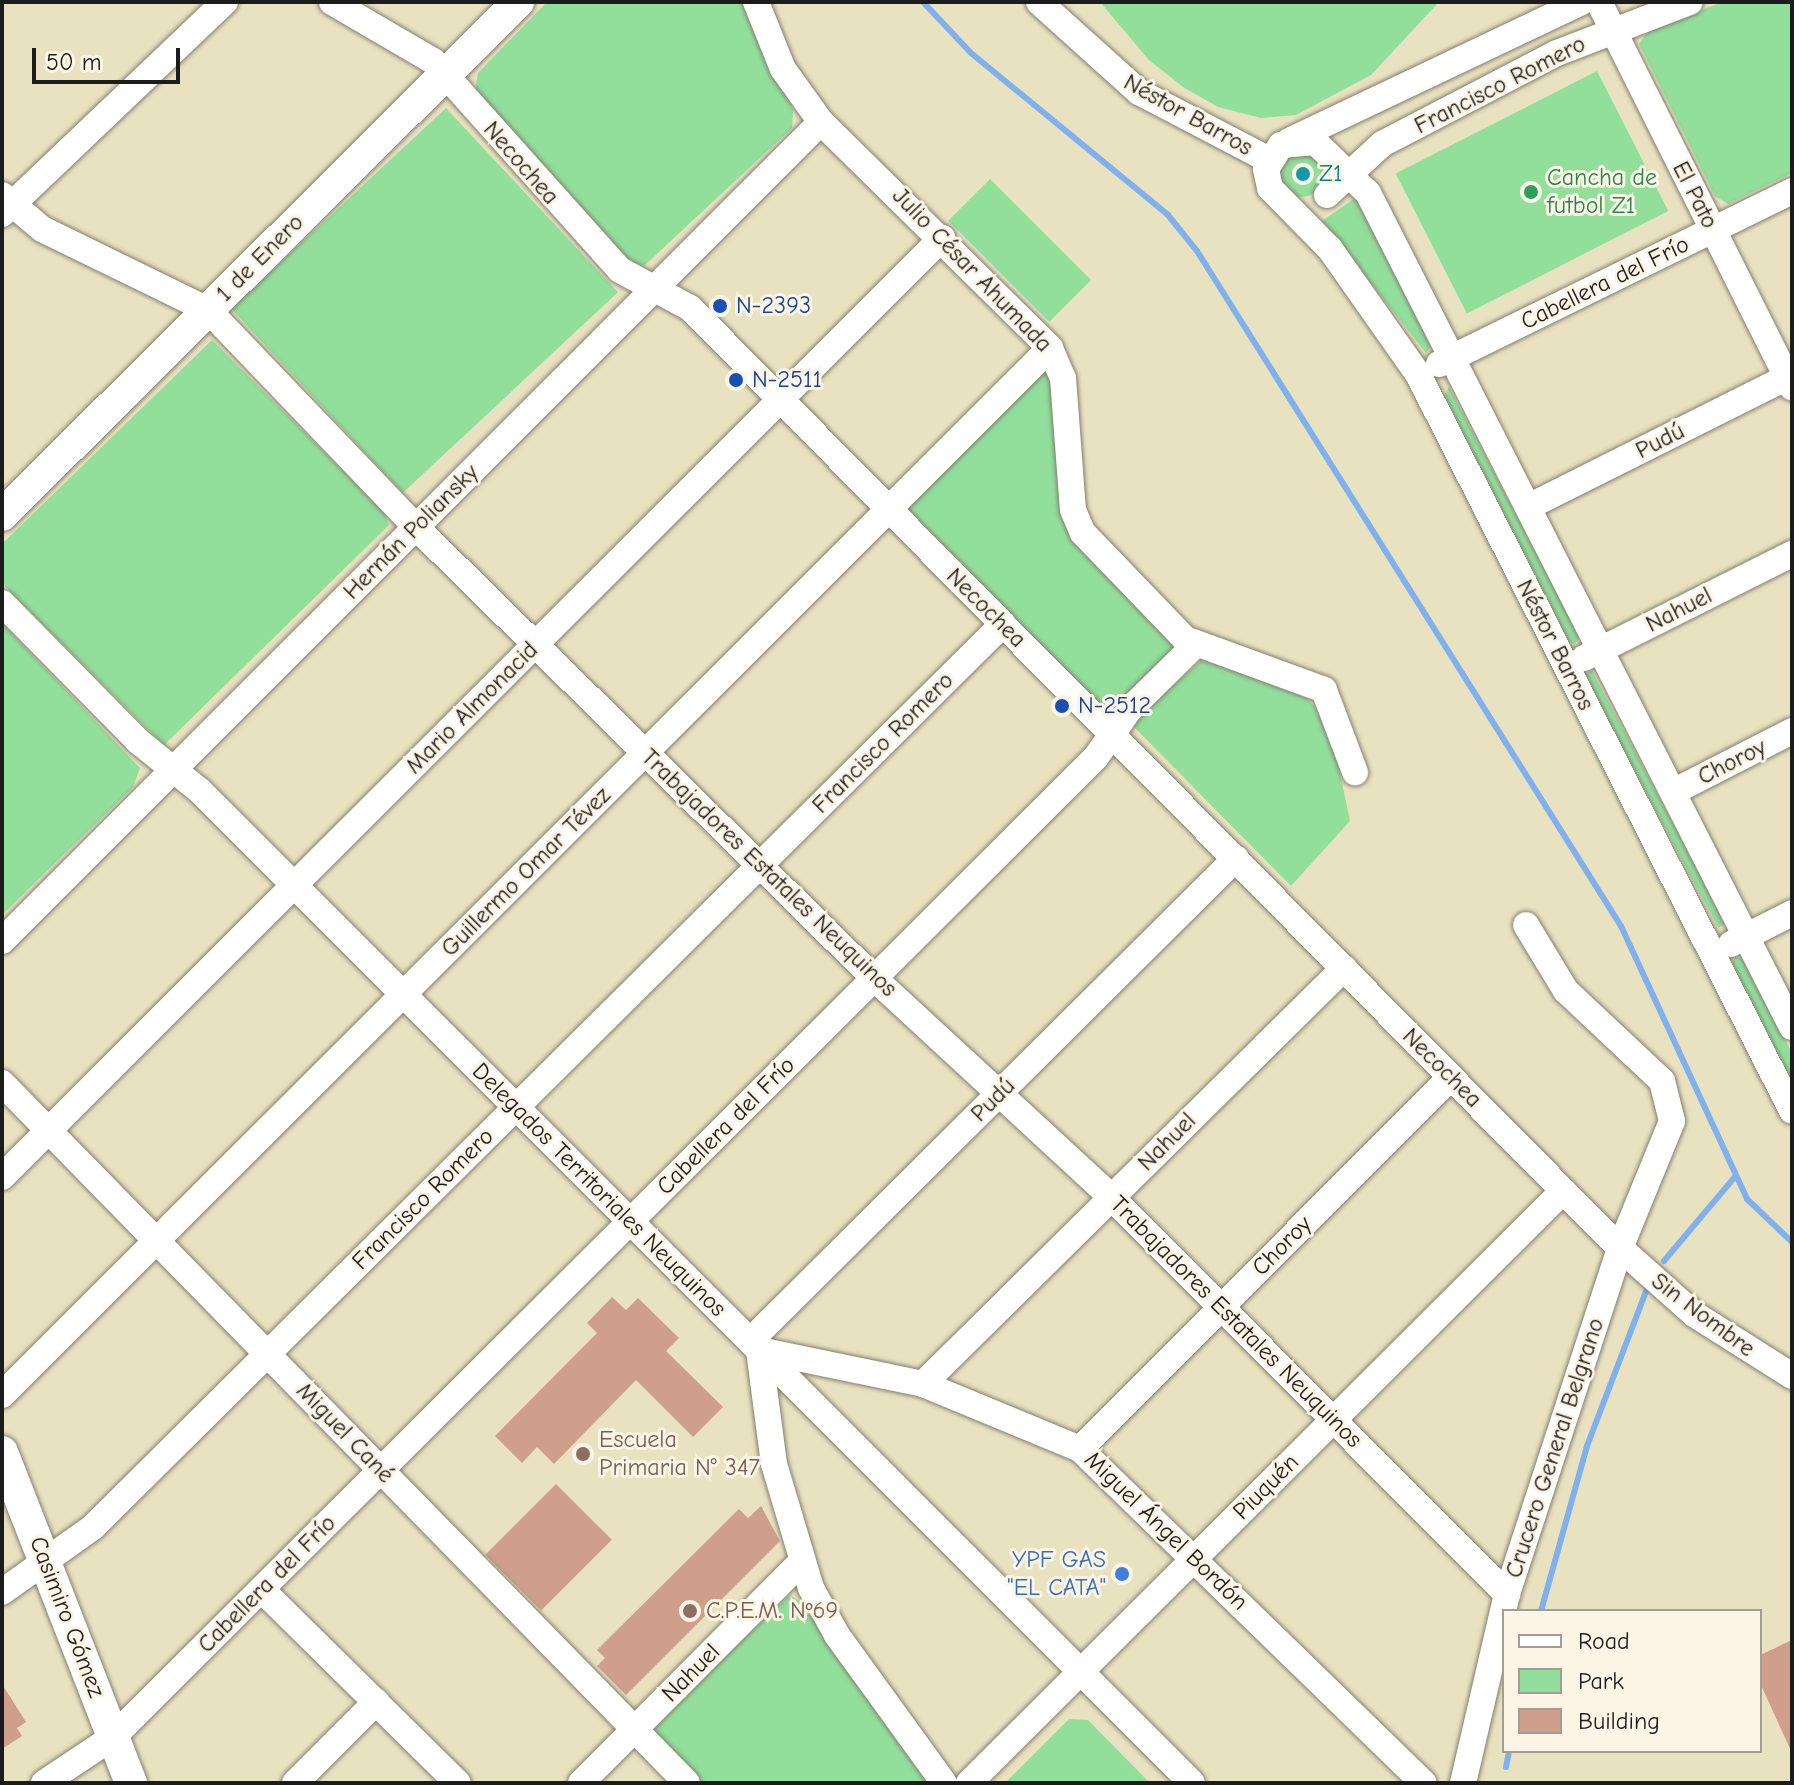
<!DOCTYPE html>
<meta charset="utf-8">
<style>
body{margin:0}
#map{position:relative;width:1794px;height:1785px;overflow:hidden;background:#e9e2c0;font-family:"Comic Neue",sans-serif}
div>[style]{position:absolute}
.green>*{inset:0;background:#92df9c;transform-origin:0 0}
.round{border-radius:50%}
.stream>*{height:6px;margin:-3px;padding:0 3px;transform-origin:3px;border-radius:3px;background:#80b1ec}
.building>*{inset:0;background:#cf9f8c;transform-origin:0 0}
.roads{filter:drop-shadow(0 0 2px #827f6e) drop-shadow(0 0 2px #827f6e)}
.minor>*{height:26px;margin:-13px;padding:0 13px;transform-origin:13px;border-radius:13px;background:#fff}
.major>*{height:32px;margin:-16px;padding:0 16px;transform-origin:16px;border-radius:16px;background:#fff}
.dots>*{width:22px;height:22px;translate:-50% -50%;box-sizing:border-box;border:4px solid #fcf5e5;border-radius:50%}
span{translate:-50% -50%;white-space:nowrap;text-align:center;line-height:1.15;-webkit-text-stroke:6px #fcf5e5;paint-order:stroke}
.street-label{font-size:24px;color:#1c1c1c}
.culture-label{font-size:24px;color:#0d838f}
.left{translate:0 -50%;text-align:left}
.leisure-label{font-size:24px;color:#27864d}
.transit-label{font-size:24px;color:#164399}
.education-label{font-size:24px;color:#785e54}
.shop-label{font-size:24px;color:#366cbe}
.right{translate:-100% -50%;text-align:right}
.frame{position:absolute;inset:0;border:4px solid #1c1c1c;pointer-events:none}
.legend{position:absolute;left:1502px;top:1609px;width:260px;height:144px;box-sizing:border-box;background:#fcf5e5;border:2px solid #a29e95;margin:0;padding:10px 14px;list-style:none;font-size:24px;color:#1c1c1c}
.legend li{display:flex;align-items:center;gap:16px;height:40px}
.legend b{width:40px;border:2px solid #a29e95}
.scale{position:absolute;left:32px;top:48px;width:148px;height:36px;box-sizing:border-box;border:4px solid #1c1c1c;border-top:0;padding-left:10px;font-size:24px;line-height:28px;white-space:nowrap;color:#1c1c1c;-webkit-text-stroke:6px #fcf5e5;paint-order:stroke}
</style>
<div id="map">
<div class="green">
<i style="clip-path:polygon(547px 2px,743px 2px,793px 110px,792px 128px,644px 266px,629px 260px,554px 185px,475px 92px,478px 73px)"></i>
<i style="clip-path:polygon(1100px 2px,1439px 2px,1371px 75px,1296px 115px,1261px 118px,1218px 107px,1183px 87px,1149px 60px)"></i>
<i style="clip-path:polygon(1723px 2px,1792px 2px,1792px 173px,1728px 204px,1715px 196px,1639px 44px,1651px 28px)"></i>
<i style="left:1597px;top:71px;width:157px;height:226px;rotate:63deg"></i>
<i style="left:446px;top:108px;width:252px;height:294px;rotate:47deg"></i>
<i class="round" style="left:1278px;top:151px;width:46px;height:46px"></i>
<i style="left:990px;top:179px;width:143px;height:59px;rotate:45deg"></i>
<i style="clip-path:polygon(1358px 196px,1432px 345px,1426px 353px,1322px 221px)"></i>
<i style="clip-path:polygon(212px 340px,384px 512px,389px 525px,164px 745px,2px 583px,2px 544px)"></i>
<i style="clip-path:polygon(1041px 368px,1056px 371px,1067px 527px,1183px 645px,1110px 716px,903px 504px)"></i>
<i style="clip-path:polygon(1449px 387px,1580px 637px,1575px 644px,1566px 641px,1443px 398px)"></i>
<i style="clip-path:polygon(2px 623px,140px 768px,133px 787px,2px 915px)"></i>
<i style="clip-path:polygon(1202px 660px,1299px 688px,1330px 726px,1350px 821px,1291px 886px,1130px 723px)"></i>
<i style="left:1592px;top:671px;width:286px;height:9px;rotate:62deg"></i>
<i style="clip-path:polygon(1735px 957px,1743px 959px,1792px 1053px,1792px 1085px,1731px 965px)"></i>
<i style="clip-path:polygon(790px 1595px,808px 1607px,935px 1783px,691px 1783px,651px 1740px,653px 1725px)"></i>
<i style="clip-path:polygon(1069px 1719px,1088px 1720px,1150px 1783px,1005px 1783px)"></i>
</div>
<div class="stream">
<i style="left:923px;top:2px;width:70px;rotate:46.7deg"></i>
<i style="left:971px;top:53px;width:255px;rotate:39.4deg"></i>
<i style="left:1168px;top:215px;width:46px;rotate:51.1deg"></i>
<i style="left:1197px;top:251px;width:797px;rotate:57.87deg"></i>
<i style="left:1621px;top:926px;width:301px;rotate:65.2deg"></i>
<i style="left:1747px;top:1199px;width:62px;rotate:43.7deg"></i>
<i style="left:1664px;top:1261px;width:109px;rotate:-49.9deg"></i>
<i style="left:1541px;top:1611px;width:171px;rotate:-74.4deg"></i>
<i style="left:1587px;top:1446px;width:168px;rotate:-69.1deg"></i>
<i style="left:1506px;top:1767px;width:16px;rotate:-79deg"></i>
</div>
<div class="building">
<i style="clip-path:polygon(612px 1297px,626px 1310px,638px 1298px,679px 1338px,666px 1351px,723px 1407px,693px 1437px,636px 1380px,554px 1464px,537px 1447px,522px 1463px,495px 1436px,597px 1333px,587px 1323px)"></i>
<i style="left:556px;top:1484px;width:79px;height:100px;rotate:45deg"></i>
<i style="clip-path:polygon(761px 1506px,780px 1541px,626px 1695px,597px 1666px,605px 1658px,597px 1650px,739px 1509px,748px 1518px)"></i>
<i style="clip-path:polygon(1792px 1640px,1792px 1753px,1760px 1683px,1760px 1655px)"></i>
<i style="clip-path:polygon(2px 1684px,26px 1722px,17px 1728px,22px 1736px,2px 1749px)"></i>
</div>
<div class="roads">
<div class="minor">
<i style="left:332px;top:2px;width:117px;rotate:30.3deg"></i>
<i style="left:433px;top:61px;width:280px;rotate:48.2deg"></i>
<i style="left:620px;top:270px;width:80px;rotate:28.5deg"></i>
<i style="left:690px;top:308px;width:1322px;rotate:45.31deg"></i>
<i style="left:1620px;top:1248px;width:99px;rotate:41.7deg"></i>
<i style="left:1694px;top:1314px;width:116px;rotate:32.3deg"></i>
<i style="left:756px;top:2px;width:72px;rotate:68.1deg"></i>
<i style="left:783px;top:69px;width:65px;rotate:54.4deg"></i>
<i style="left:821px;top:122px;width:322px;rotate:44.6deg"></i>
<i style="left:1050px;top:348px;width:33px;rotate:67deg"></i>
<i style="left:1063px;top:378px;width:132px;rotate:85.7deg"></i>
<i style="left:1073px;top:510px;width:25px;rotate:67deg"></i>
<i style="left:1083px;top:533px;width:147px;rotate:46.1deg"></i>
<i style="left:1185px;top:639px;width:148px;rotate:20.1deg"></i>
<i style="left:1324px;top:690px;width:88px;rotate:69.3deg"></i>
<i style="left:1039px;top:2px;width:135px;rotate:42deg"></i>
<i style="left:1139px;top:92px;width:147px;rotate:27.6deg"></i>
<i style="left:1599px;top:2px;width:431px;rotate:63.4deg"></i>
<i style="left:1289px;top:141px;width:324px;rotate:-25.4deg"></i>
<i style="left:2px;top:195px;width:52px;rotate:40.4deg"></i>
<i style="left:42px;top:229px;width:185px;rotate:26deg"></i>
<i style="left:208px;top:310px;width:301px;rotate:46.2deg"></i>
<i style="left:416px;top:527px;width:643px;rotate:44.56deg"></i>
<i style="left:874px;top:978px;width:323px;rotate:42.7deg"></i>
<i style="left:1111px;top:1197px;width:561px;rotate:45.07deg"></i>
<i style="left:1327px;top:195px;width:75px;rotate:-42.8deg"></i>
<i style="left:1382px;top:144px;width:197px;rotate:-27.5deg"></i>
<i style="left:1557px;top:53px;width:142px;rotate:-21deg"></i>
<i style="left:2px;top:214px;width:308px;rotate:-43.6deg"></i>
<i style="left:1439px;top:364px;width:393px;rotate:-26.1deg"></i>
<i style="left:1528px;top:507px;width:295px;rotate:-26.6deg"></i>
<i style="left:2px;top:603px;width:194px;rotate:45.4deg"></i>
<i style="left:138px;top:741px;width:78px;rotate:38.8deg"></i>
<i style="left:199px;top:790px;width:1404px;rotate:45deg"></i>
<i style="left:1584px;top:658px;width:233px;rotate:-26.6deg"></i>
<i style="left:1673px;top:792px;width:134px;rotate:-27.1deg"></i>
<i style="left:2px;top:941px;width:1158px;rotate:-45deg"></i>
<i style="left:1731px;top:944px;width:68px;rotate:-26.9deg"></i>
<i style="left:1792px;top:1027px;width:936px;rotate:-116.95deg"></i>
<i style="left:1368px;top:193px;width:74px;rotate:-136.1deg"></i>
<i style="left:1315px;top:142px;width:34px;rotate:175deg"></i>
<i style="left:1281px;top:145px;width:28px;rotate:122deg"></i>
<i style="left:1266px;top:169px;width:19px;rotate:78deg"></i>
<i style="left:1270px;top:188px;width:86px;rotate:45.5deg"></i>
<i style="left:1330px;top:249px;width:153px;rotate:54.9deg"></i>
<i style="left:1418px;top:374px;width:826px;rotate:63.09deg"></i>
<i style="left:2px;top:1083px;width:979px;rotate:45.62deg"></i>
<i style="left:2px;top:1177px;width:1329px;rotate:-44.97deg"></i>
<i style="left:750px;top:1341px;width:685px;rotate:-44.82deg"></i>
<i style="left:923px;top:1384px;width:592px;rotate:-44.66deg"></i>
<i style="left:2px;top:1395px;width:1481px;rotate:-44.97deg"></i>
<i style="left:1080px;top:1449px;width:525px;rotate:-45.08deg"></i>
<i style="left:262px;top:1590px;width:275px;rotate:44.6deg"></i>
<i style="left:2px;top:1592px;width:112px;rotate:-35.5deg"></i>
<i style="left:93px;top:1527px;width:1282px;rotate:-44.78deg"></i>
<i style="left:44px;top:1783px;width:83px;rotate:-33.7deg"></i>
<i style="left:113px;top:1737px;width:1388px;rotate:-44.91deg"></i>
<i style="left:1096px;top:757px;width:57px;rotate:-54.9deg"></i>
<i style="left:1129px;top:710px;width:93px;rotate:-44.6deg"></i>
<i style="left:295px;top:1783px;width:115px;rotate:-45deg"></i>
<i style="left:581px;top:1783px;width:312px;rotate:-45.1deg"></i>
<i style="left:944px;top:1783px;width:183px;rotate:-125.9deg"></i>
<i style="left:837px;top:1635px;width:54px;rotate:-119deg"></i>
<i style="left:811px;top:1588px;width:129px;rotate:-106.6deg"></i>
<i style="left:774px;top:1464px;width:115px;rotate:-97.5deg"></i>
<i style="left:759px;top:1350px;width:167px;rotate:11.7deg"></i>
<i style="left:923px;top:1384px;width:170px;rotate:22.5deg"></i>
<i style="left:1080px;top:1449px;width:479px;rotate:44.2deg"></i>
<i style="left:969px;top:1783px;width:839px;rotate:-44.9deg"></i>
<i style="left:1463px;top:1783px;width:194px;rotate:-76.9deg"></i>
<i style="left:1507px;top:1594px;width:364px;rotate:-71.9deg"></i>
<i style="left:1620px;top:1248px;width:137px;rotate:-67.7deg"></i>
<i style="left:1672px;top:1121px;width:41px;rotate:-104deg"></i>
<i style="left:1662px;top:1081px;width:132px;rotate:-136.8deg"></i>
<i style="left:1566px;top:991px;width:77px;rotate:-121.2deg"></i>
</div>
<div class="major">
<i style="left:2px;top:515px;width:728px;rotate:-44.83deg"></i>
<i style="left:2px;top:1452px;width:355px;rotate:68.7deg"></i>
</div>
</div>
<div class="dots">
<i style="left:1303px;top:174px;background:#0f9aa8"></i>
<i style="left:1531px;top:192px;background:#2e9e5b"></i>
<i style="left:720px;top:306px;background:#1a4fb4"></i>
<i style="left:736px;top:380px;background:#1a4fb4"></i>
<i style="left:1062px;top:706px;background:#1a4fb4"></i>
<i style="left:583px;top:1454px;background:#8d6e63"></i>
<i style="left:1122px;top:1574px;background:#3f7fe0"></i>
<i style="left:690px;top:1611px;background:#8d6e63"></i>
</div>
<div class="street-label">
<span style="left:1500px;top:85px;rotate:-27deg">Francisco Romero</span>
<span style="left:1188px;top:115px;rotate:29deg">Néstor Barros</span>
<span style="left:521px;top:163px;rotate:49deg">Necochea</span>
<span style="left:1695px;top:195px;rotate:63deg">El Pato</span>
<span style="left:260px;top:258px;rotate:-45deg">1 de Enero</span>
<span style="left:972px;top:270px;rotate:46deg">Julio César Ahumada</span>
<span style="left:1605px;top:283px;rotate:-26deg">Cabellera del Frío</span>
<span style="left:1660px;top:441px;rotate:-27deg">Pudú</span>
<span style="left:411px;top:532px;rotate:-45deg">Hernán Poliansky</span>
<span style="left:986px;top:608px;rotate:45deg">Necochea</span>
<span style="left:1679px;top:610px;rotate:-27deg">Nahuel</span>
<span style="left:1555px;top:645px;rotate:63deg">Néstor Barros</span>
<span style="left:472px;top:708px;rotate:-45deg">Mario Almonacid</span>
<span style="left:883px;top:743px;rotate:-45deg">Francisco Romero</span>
<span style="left:1732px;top:762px;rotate:-27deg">Choroy</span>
<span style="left:526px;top:872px;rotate:-45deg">Guillermo Omar Tévez</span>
<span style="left:769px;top:873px;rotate:44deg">Trabajadores Estatales Neuquinos</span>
<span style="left:1442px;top:1068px;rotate:45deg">Necochea</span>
<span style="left:993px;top:1100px;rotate:-45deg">Pudú</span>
<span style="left:726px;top:1126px;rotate:-45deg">Cabellera del Frío</span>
<span style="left:1167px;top:1142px;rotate:-45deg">Nahuel</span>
<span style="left:599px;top:1190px;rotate:45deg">Delegados Territoriales Neuquinos</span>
<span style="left:423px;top:1199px;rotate:-45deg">Francisco Romero</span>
<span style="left:1282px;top:1246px;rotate:-45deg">Choroy</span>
<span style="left:1703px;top:1315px;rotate:37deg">Sin Nombre</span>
<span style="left:1236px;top:1322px;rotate:45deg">Trabajadores Estatales Neuquinos</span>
<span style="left:345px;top:1433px;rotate:46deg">Miguel Cané</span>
<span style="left:1555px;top:1448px;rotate:-72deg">Crucero General Belgrano</span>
<span style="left:1266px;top:1487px;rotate:-45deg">Piuquén</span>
<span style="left:1166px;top:1531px;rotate:44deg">Miguel Ángel Bordón</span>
<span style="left:267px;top:1584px;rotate:-45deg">Cabellera del Frío</span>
<span style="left:67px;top:1617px;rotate:69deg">Casimiro Gómez</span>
<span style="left:691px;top:1673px;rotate:-45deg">Nahuel</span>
</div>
<div class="culture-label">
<span class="left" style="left:1319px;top:174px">Z1</span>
</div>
<div class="leisure-label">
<span class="left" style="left:1547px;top:192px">Cancha de<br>futbol Z1</span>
</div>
<div class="transit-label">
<span class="left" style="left:736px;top:306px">N-2393</span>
<span class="left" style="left:752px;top:380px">N-2511</span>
<span class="left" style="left:1078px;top:706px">N-2512</span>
</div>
<div class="education-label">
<span class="left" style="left:599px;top:1454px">Escuela<br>Primaria N° 347</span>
<span class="left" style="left:706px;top:1611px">C.P.E.M. Nº69</span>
</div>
<div class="shop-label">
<span class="right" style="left:1106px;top:1574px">YPF GAS<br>"EL CATA"</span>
</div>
<div class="frame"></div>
<ul class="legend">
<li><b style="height:10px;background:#fff"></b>Road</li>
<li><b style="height:22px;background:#92df9c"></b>Park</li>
<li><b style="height:22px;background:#cf9f8c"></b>Building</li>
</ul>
<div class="scale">50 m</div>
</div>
